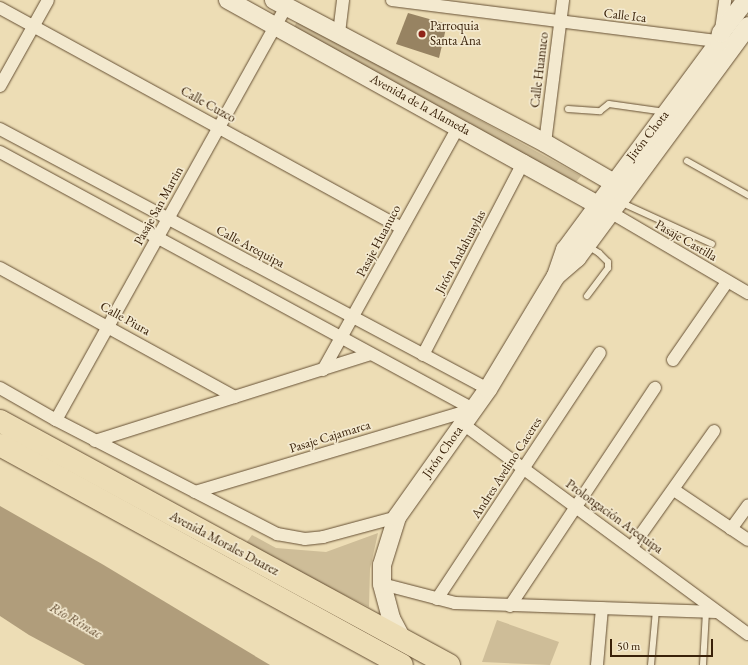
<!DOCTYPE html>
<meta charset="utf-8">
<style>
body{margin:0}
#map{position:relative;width:748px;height:665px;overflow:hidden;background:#edddb5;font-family:"EB Garamond",serif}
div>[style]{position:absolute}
.green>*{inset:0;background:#cebd98}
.water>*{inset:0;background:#b09d7b}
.building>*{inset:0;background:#978362}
.roads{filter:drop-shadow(0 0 1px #665034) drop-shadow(0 0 1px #665034)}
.lane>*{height:6px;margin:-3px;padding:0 3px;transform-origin:3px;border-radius:3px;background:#f3e9cf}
.street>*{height:12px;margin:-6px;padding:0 6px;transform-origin:6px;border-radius:6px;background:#f3e9cf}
.secondary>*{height:18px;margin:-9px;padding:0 9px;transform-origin:9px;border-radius:9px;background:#f3e9cf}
.highway>*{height:22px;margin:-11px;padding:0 11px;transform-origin:11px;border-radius:11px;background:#edddb5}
.dots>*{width:11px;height:11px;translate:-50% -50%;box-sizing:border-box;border:2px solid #f3e9cf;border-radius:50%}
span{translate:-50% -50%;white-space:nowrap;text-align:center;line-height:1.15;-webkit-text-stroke:3.5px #f3e9cf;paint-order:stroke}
.street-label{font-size:13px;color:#392109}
.poi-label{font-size:13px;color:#392109}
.left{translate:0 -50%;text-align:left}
.water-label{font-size:14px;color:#634c31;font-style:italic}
.scale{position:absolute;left:610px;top:639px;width:103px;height:18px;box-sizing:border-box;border:2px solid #392109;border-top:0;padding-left:5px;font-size:12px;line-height:14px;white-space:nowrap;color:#392109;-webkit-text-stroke:3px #f3e9cf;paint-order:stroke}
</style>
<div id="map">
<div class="green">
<i style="clip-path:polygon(298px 20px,581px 176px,576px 182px,291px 32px)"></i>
<i style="clip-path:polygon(378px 533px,370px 569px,369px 607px,244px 546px,252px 535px,276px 548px,326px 552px)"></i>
<i style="clip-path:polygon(497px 620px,559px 642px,550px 665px,482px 662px)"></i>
</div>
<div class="water">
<i style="clip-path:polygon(0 506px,102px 564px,270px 665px,85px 665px,29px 635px,0 616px)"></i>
</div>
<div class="building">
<i style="clip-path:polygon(408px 13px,447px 24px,439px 58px,396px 44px)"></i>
</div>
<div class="roads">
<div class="lane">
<i style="left:568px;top:109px;width:32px;rotate:4deg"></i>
<i style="left:600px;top:111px;width:11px;rotate:-38deg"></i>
<i style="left:609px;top:104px;width:57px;rotate:8.1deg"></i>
<i style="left:687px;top:161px;width:70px;rotate:29.1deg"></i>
<i style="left:620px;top:202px;width:101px;rotate:24.5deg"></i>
<i style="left:587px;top:296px;width:35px;rotate:-53deg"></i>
<i style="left:608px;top:268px;width:6px;rotate:-90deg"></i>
<i style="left:608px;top:262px;width:13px;rotate:-135deg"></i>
<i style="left:599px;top:253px;width:13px;rotate:-148deg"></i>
<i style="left:651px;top:665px;width:55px;rotate:-84.8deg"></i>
<i style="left:703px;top:665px;width:53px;rotate:-86.8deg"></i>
</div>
<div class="street">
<i style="left:392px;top:0;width:335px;rotate:7.2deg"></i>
<i style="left:0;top:8px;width:458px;rotate:28.7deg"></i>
<i style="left:721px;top:30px;width:30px;rotate:-82deg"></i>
<i style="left:339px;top:33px;width:33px;rotate:-83deg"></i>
<i style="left:0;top:86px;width:98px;rotate:-60.8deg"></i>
<i style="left:0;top:129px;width:553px;rotate:28.05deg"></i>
<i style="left:545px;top:143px;width:144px;rotate:-82.8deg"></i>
<i style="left:0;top:152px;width:538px;rotate:28.52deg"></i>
<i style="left:610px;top:212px;width:160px;rotate:30.4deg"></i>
<i style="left:0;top:268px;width:268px;rotate:28.8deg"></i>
<i style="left:423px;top:355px;width:219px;rotate:-62.5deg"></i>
<i style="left:673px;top:360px;width:95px;rotate:-55.3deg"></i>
<i style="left:323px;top:370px;width:279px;rotate:-60.9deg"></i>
<i style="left:0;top:388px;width:64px;rotate:29.7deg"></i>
<i style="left:56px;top:420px;width:249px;rotate:27.3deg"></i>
<i style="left:277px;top:534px;width:28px;rotate:10deg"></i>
<i style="left:305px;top:539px;width:18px;rotate:-6deg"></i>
<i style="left:323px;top:537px;width:77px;rotate:-15.1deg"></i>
<i style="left:56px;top:420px;width:473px;rotate:-60.9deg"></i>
<i style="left:463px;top:424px;width:354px;rotate:36.4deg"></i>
<i style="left:95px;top:441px;width:289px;rotate:-17.5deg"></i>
<i style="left:674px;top:490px;width:89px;rotate:34deg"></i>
<i style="left:195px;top:492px;width:290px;rotate:-16.6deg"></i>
<i style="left:731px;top:529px;width:29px;rotate:-54deg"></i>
<i style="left:632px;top:547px;width:142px;rotate:-54.7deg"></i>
<i style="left:382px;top:584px;width:75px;rotate:14.6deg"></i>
<i style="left:455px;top:603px;width:261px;rotate:2deg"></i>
<i style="left:437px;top:599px;width:295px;rotate:-56.5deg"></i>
<i style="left:510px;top:606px;width:262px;rotate:-56.4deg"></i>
<i style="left:597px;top:665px;width:57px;rotate:-85deg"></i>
</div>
<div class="secondary">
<i style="left:228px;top:0;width:437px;rotate:29deg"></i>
<i style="left:274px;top:0;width:306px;rotate:27.8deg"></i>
<i style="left:545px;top:143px;width:94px;rotate:30.1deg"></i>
<i style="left:556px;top:276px;width:28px;rotate:-41deg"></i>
<i style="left:577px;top:258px;width:288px;rotate:-53.6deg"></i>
<i style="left:403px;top:641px;width:26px;rotate:-118deg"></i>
<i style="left:391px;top:618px;width:35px;rotate:-105deg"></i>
<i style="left:382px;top:584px;width:19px;rotate:-90deg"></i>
<i style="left:382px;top:565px;width:50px;rotate:-72.6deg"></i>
<i style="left:397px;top:517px;width:157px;rotate:-54.6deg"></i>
<i style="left:488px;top:389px;width:132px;rotate:-59deg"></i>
<i style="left:556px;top:276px;width:28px;rotate:-71deg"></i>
<i style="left:565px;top:250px;width:259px;rotate:-53.5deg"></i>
<i style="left:719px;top:42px;width:9px;rotate:-77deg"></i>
<i style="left:721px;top:33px;width:41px;rotate:-52.9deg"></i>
</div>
<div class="highway">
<i style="left:0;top:421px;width:511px;rotate:28.52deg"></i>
<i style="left:0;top:445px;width:458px;rotate:28.7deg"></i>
</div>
</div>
<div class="dots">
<i style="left:422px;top:34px;background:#8f2418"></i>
</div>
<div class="street-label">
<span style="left:625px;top:16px;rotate:7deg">Calle Ica</span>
<span style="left:540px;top:70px;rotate:-83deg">Calle Huanuco</span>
<span style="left:208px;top:105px;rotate:29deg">Calle Cuzco</span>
<span style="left:420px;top:105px;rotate:29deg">Avenida de la Alameda</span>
<span style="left:648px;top:136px;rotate:-52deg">Jirón Chota</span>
<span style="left:159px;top:206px;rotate:-61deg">Pasaje San Martin</span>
<span style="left:379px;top:241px;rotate:-62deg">Pasaje Huanuco</span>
<span style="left:686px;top:241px;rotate:30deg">Pasaje Castilla</span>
<span style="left:250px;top:247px;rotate:28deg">Calle Arequipa</span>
<span style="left:461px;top:252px;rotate:-62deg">Jirón Andahuaylas</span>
<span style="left:125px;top:319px;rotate:29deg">Calle Piura</span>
<span style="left:330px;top:437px;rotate:-17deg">Pasaje Cajamarca</span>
<span style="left:443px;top:452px;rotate:-55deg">Jirón Chota</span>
<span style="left:507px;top:468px;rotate:-57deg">Andres Avelino Caceres</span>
<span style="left:614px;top:517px;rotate:36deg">Prolongación Arequipa</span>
<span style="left:224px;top:544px;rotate:28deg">Avenida Morales Duarez</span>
</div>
<div class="poi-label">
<span class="left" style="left:430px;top:34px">Parroquia<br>Santa Ana</span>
</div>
<div class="water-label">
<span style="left:76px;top:620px;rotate:30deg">Río Rímac</span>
</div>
<div class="scale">50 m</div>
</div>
